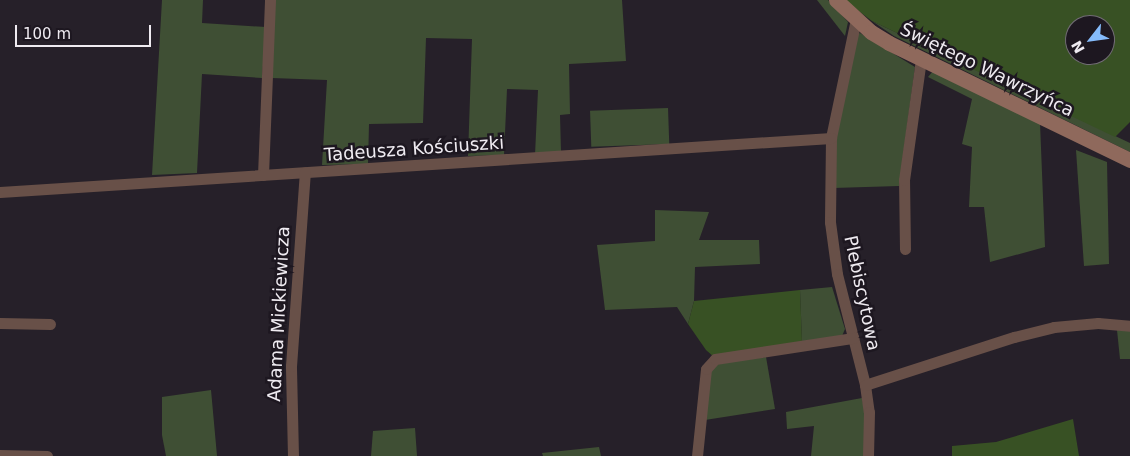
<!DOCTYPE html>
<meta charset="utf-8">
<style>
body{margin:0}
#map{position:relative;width:1130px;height:456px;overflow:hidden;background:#262029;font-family:"DejaVu Sans",sans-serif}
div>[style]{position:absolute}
.green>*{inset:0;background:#3f4f34;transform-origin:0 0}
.forest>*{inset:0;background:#385124}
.street>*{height:11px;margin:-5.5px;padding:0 5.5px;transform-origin:5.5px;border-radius:5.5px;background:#685048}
.secondary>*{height:15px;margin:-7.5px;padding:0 7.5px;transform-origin:7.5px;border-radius:7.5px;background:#8f695c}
span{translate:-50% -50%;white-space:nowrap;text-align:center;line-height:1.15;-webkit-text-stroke:5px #1d1720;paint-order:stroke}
.street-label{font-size:18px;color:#efebf1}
.north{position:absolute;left:1065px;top:15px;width:50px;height:50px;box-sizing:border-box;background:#1d1720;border:1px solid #716c74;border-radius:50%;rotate:240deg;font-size:14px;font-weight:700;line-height:20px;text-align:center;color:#efebf1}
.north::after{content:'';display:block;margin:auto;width:18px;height:22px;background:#85bbfb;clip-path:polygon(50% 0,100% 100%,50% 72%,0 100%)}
.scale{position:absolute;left:15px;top:25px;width:136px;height:22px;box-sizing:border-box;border:2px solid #efebf1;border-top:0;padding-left:6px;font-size:15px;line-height:18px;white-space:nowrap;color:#efebf1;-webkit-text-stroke:4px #1d1720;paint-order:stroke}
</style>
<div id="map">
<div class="green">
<i style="clip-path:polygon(162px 0,203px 0,202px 23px,266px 27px,262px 78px,202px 74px,197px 173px,152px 175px)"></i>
<i style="clip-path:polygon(275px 0,622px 0,626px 61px,569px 64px,570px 114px,560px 115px,561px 152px,535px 155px,538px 90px,507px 89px,504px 155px,468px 156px,472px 39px,426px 38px,423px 123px,369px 124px,368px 164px,322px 165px,327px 80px,272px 78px)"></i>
<i style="clip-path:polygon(817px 0,828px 0,848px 22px,845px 36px)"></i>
<i style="clip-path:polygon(872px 21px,1130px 143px,1130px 152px,894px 36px)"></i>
<i style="clip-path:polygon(860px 33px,915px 67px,899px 186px,833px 188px,835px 139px,855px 36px)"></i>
<i style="clip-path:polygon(933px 71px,1040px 123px,1045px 247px,990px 262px,984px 207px,969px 207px,972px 147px,962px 144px,972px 99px,928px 77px)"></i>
<i style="left:668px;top:108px;width:36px;height:78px;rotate:88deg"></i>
<i style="clip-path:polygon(1076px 150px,1107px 162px,1109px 264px,1084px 266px)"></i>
<i style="clip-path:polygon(655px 210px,709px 212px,699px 240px,759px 240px,760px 264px,695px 267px,694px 301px,688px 324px,677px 307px,605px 310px,597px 245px,655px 241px)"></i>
<i style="clip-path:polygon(832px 287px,845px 329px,842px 336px,802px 342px,800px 290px)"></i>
<i style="clip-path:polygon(1117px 330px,1130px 331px,1130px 359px,1120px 359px)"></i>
<i style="clip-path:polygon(766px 357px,775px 409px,705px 420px,708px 376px,713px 367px,721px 363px)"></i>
<i style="clip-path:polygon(211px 390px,217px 456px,166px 456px,162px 435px,162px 397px)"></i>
<i style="clip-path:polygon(862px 398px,866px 417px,865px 456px,811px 456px,814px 426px,787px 429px,786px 412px)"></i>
<i style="clip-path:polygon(415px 428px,417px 456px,371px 456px,373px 431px)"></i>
<i style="clip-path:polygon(599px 447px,601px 456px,543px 456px,542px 453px)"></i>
</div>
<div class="forest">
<i style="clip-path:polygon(evenodd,844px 0,1130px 0,1130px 122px,1115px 137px,872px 21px,844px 0,1075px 25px,1105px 25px,1105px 55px,1075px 55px,1075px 25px)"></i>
<i style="clip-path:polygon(800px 290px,802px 342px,714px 357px,706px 350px,688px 324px,694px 301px)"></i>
<i style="clip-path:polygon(1073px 419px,1079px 456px,952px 456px,952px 446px,996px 442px)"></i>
</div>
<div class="street">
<i style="left:856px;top:19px;width:122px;rotate:101.9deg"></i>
<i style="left:831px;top:138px;width:84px;rotate:90.7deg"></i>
<i style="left:830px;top:222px;width:52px;rotate:82.3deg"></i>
<i style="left:837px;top:274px;width:114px;rotate:75.8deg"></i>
<i style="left:865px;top:385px;width:27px;rotate:82deg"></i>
<i style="left:869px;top:412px;width:44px;rotate:91.3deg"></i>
<i style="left:263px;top:175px;width:175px;rotate:-87.7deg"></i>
<i style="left:0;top:192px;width:833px;rotate:-3.72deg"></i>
<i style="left:905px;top:249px;width:69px;rotate:-90.8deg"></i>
<i style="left:904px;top:180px;width:122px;rotate:-82deg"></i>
<i style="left:0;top:323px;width:50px;rotate:1.1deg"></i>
<i style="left:865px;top:385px;width:157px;rotate:-17.9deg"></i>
<i style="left:1014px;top:337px;width:41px;rotate:-14deg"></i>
<i style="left:1054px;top:327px;width:44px;rotate:-5.2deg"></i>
<i style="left:1098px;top:323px;width:32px;rotate:5deg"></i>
<i style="left:0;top:455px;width:47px;rotate:1.2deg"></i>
<i style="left:293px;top:456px;width:90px;rotate:-91.3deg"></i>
<i style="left:291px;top:366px;width:194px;rotate:-85.9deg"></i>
<i style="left:697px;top:456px;width:87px;rotate:-84.1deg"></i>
<i style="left:706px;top:369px;width:13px;rotate:-48deg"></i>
<i style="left:715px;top:359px;width:140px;rotate:-8.7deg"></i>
</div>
<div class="secondary">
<i style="left:836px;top:0;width:47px;rotate:42.4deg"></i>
<i style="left:871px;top:32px;width:21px;rotate:31deg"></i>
<i style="left:889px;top:43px;width:268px;rotate:25.9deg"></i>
</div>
<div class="street-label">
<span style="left:987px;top:70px;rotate:26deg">Świętego Wawrzyńca</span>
<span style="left:414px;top:149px;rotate:-4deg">Tadeusza Kościuszki</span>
<span style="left:862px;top:293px;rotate:78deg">Plebiscytowa</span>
<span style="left:279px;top:314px;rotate:-87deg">Adama Mickiewicza</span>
</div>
<div class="north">N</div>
<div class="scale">100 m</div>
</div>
